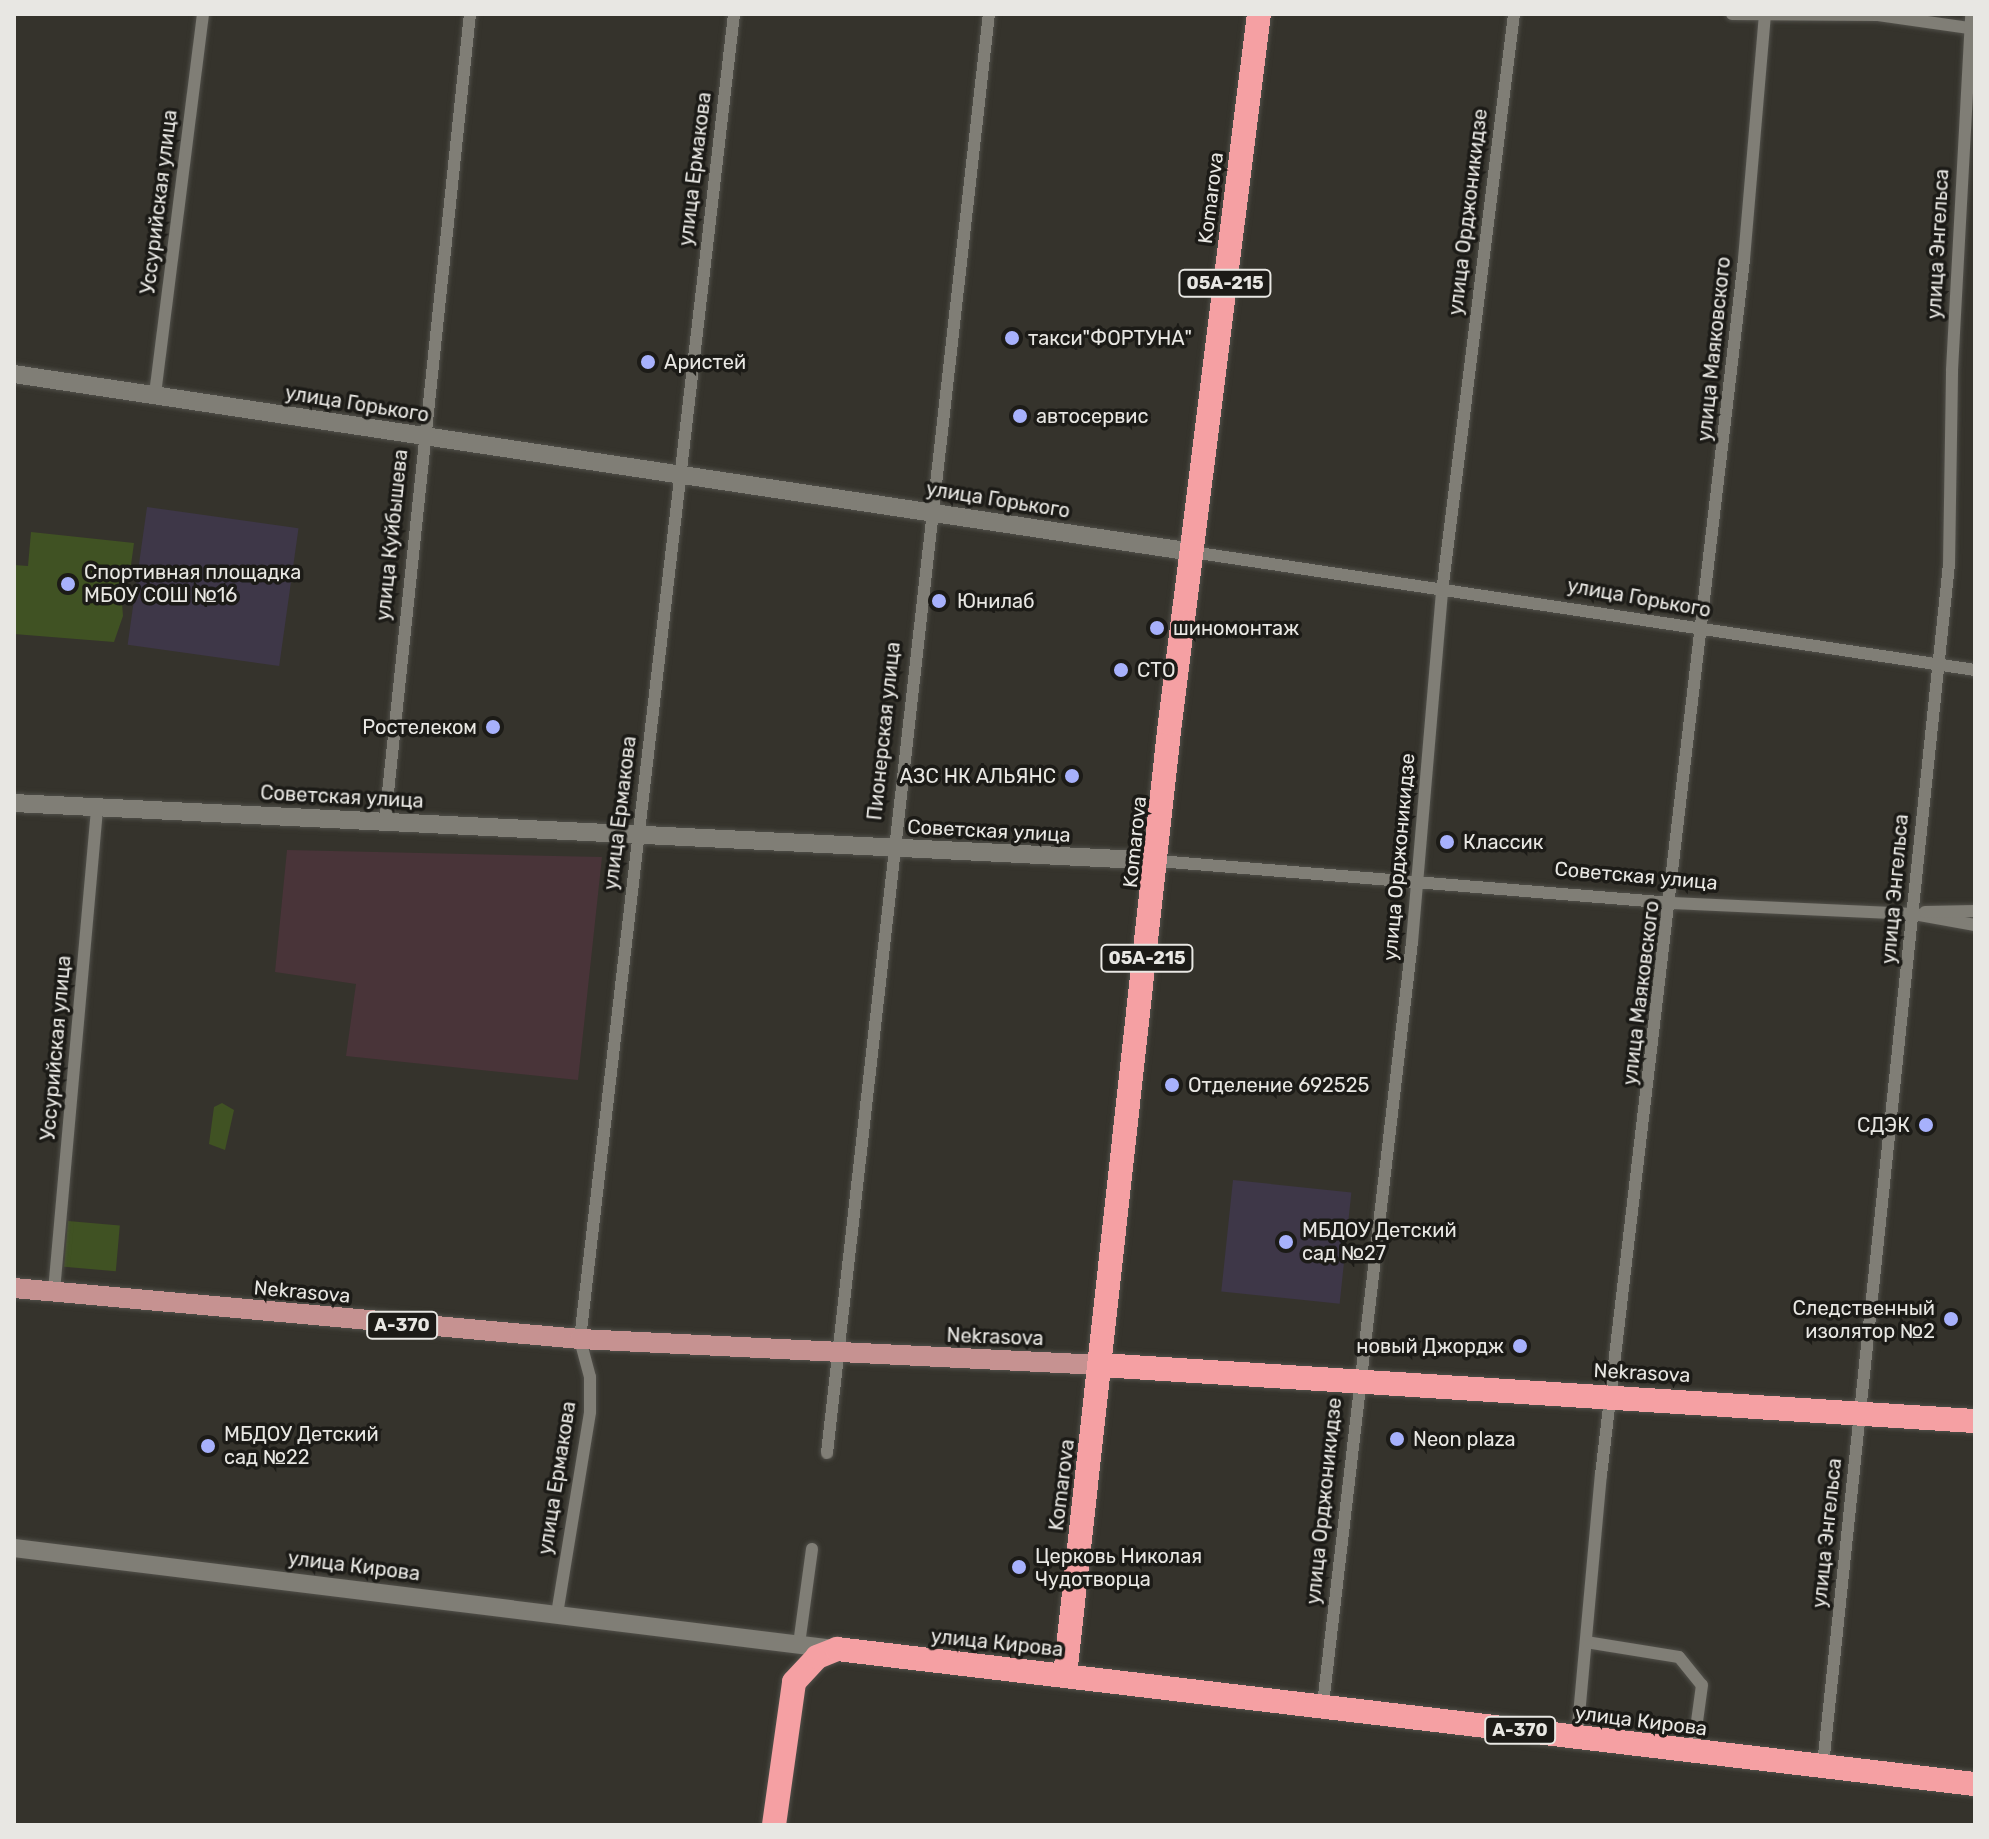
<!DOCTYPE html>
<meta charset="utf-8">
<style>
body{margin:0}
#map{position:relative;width:1989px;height:1839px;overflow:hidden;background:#35332c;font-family:Rubik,sans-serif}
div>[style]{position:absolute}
.industrial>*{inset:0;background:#493439}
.education>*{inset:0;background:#3e3748;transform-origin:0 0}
.green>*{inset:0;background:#405223;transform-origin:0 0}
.roads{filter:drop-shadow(0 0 2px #51504a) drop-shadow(0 0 2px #51504a)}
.street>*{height:12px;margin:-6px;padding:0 6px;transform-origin:6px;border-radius:6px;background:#807e76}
.secondary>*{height:18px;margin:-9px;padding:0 9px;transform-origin:9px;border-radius:9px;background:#807e76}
.primary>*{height:20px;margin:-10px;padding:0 10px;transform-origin:10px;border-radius:10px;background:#c69291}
.highway>*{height:24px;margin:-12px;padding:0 12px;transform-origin:12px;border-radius:12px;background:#f5a0a3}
.dots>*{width:22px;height:22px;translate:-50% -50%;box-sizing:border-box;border:4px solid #1c1b17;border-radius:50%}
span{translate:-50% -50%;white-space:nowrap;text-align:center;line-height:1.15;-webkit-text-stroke:7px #1c1b17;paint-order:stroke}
.shield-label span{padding:2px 6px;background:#1c1b17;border:2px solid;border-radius:6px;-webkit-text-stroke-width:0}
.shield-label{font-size:18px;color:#e8e7e3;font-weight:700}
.street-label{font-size:20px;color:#e8e7e3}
.poi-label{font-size:20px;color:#e8e7e3}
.left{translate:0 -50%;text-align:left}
.right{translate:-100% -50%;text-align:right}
.frame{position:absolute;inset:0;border:16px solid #e8e7e3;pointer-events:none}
</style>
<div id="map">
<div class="industrial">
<i style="clip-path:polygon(287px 850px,602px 857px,578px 1080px,346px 1056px,356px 984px,275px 972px)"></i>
</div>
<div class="education">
<i style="left:147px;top:507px;width:153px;height:139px;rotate:8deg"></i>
<i style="left:1233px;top:1180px;width:119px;height:112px;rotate:6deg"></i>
</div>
<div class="green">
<i style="clip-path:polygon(31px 532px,134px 543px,130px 572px,120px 578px,123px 616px,114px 642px,14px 634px,14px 565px,28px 566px)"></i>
<i style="clip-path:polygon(222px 1103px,234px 1110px,225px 1150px,209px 1144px,214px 1107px)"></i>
<i style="left:68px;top:1221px;width:52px;height:46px;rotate:5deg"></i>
</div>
<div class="roads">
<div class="street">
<i style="left:1732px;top:14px;width:146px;rotate:0.4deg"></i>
<i style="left:1878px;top:15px;width:92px;rotate:8.1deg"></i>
<i style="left:155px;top:394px;width:383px;rotate:-82.8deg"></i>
<i style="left:1192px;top:552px;width:792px;rotate:8.57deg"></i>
<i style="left:385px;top:821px;width:811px;rotate:-83.99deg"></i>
<i style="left:1158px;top:861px;width:516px;rotate:4.67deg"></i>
<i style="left:1672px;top:903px;width:242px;rotate:2.6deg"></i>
<i style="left:1914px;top:914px;width:62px;rotate:10.2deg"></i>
<i style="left:1925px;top:912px;width:50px;rotate:-1.1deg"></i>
<i style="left:54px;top:1291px;width:484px;rotate:-84.9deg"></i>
<i style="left:827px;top:1453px;width:1448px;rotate:-83.58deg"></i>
<i style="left:557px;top:1614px;width:205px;rotate:-80.7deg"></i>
<i style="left:590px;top:1412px;width:35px;rotate:-90deg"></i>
<i style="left:590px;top:1377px;width:39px;rotate:-105deg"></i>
<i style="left:580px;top:1339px;width:1334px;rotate:-83.37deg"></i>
<i style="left:1586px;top:1642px;width:94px;rotate:9.2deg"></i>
<i style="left:1679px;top:1657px;width:36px;rotate:51deg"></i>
<i style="left:1702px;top:1685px;width:67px;rotate:97.8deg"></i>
<i style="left:799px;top:1644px;width:96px;rotate:-82.2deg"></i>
<i style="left:1323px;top:1704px;width:767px;rotate:-83.34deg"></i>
<i style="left:1412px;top:942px;width:351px;rotate:-85.1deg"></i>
<i style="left:1442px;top:592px;width:582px;rotate:-82.9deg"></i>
<i style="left:1577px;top:1737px;width:263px;rotate:-84.8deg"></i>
<i style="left:1601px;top:1475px;width:1224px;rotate:-83.29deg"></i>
<i style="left:1744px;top:259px;width:246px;rotate:-85.1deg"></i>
<i style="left:1823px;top:1765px;width:1207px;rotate:-84.01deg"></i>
<i style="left:1949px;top:565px;width:195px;rotate:-89.1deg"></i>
<i style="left:1952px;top:370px;width:357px;rotate:-86.9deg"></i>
</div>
<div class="secondary">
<i style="left:14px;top:374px;width:1191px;rotate:8.59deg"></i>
<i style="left:14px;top:803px;width:1145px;rotate:2.9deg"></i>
<i style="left:14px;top:1548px;width:826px;rotate:7.02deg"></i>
</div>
<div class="primary">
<i style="left:14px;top:1288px;width:568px;rotate:5.15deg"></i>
<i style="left:580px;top:1339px;width:522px;rotate:2.86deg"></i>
</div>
<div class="highway">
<i style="left:1101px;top:1365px;width:876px;rotate:3.67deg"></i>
<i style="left:1065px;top:1675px;width:958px;rotate:-83.71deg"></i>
<i style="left:1170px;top:723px;width:715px;rotate:-82.85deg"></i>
<i style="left:774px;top:1825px;width:144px;rotate:-82deg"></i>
<i style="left:794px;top:1682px;width:34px;rotate:-47deg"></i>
<i style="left:817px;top:1657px;width:22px;rotate:-22deg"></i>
<i style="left:837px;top:1649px;width:1146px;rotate:6.77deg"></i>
</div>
</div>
<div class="dots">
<i style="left:1012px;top:338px;background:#a7b1fc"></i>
<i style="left:648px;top:362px;background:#a7b1fc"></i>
<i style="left:1020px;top:416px;background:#a7b1fc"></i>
<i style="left:68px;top:584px;background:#a7b1fc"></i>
<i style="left:939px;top:601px;background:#a7b1fc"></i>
<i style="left:1157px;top:628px;background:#a7b1fc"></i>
<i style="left:1121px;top:670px;background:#a7b1fc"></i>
<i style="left:493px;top:727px;background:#a7b1fc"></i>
<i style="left:1072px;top:776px;background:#a7b1fc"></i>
<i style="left:1447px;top:842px;background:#a7b1fc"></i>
<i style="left:1172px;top:1085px;background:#a7b1fc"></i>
<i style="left:1926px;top:1125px;background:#a7b1fc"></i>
<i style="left:1286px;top:1242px;background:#a7b1fc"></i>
<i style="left:1951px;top:1319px;background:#a7b1fc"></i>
<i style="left:1520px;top:1346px;background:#a7b1fc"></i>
<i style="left:1397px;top:1439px;background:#a7b1fc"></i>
<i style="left:208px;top:1446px;background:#a7b1fc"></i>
<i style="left:1019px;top:1567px;background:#a7b1fc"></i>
</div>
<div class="shield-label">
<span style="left:1225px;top:283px">05А-215</span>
<span style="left:1147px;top:958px">05А-215</span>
<span style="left:402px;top:1325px">А-370</span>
<span style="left:1520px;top:1730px">А-370</span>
</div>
<div class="street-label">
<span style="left:695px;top:169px;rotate:-83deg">улица Ермакова</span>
<span style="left:1211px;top:198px;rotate:-83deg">Komarova</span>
<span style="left:159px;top:202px;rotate:-83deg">Уссурийская улица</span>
<span style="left:1468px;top:212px;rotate:-83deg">улица Орджоникидзе</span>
<span style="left:1938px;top:244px;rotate:-87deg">улица Энгельса</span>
<span style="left:1714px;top:349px;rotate:-84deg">улица Маяковского</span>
<span style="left:357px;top:404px;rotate:9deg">улица Горького</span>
<span style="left:998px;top:500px;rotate:9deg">улица Горького</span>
<span style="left:392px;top:535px;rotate:-84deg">улица Куйбышева</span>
<span style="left:1639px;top:598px;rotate:10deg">улица Горького</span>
<span style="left:884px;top:731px;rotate:-84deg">Пионерская улица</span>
<span style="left:342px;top:797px;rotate:3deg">Советская улица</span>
<span style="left:620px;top:813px;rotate:-83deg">улица Ермакова</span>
<span style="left:989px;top:831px;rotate:3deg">Советская улица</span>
<span style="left:1135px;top:842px;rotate:-84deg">Komarova</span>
<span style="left:1399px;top:857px;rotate:-85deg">улица Орджоникидзе</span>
<span style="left:1636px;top:876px;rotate:5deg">Советская улица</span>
<span style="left:1895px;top:889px;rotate:-85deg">улица Энгельса</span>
<span style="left:1641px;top:993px;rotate:-83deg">улица Маяковского</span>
<span style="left:56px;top:1048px;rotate:-85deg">Уссурийская улица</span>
<span style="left:302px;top:1292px;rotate:5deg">Nekrasova</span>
<span style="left:995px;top:1337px;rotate:2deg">Nekrasova</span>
<span style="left:1642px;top:1373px;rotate:3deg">Nekrasova</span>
<span style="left:557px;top:1478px;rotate:-81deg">улица Ермакова</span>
<span style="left:1062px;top:1485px;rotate:-83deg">Komarova</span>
<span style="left:1324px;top:1501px;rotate:-84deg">улица Орджоникидзе</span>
<span style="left:1827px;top:1533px;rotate:-84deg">улица Энгельса</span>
<span style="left:354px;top:1566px;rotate:7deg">улица Кирова</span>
<span style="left:997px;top:1643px;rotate:6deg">улица Кирова</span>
<span style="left:1641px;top:1721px;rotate:7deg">улица Кирова</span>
</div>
<div class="poi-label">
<span class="left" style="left:1028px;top:338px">такси"ФОРТУНА"</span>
<span class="left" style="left:664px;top:362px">Аристей</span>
<span class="left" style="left:1036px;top:416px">автосервис</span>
<span class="left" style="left:84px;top:584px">Спортивная площадка<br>МБОУ СОШ №16</span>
<span class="left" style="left:957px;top:601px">Юнилаб</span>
<span class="left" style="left:1173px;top:628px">шиномонтаж</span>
<span class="left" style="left:1137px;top:670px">СТО</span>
<span class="right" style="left:477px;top:727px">Ростелеком</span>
<span class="right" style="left:1056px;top:776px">АЗС НК АЛЬЯНС</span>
<span class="left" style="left:1463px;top:842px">Классик</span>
<span class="left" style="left:1188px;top:1085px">Отделение 692525</span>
<span class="right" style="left:1910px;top:1125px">СДЭК</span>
<span class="left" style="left:1302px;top:1242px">МБДОУ Детский<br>сад №27</span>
<span class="right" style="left:1935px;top:1320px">Следственный<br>изолятор №2</span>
<span class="right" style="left:1504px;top:1346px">новый Джордж</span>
<span class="left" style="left:224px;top:1446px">МБДОУ Детский<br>сад №22</span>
<span class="left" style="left:1413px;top:1439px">Neon plaza</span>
<span class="left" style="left:1035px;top:1568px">Церковь Николая<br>Чудотворца</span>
</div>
<div class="frame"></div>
</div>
